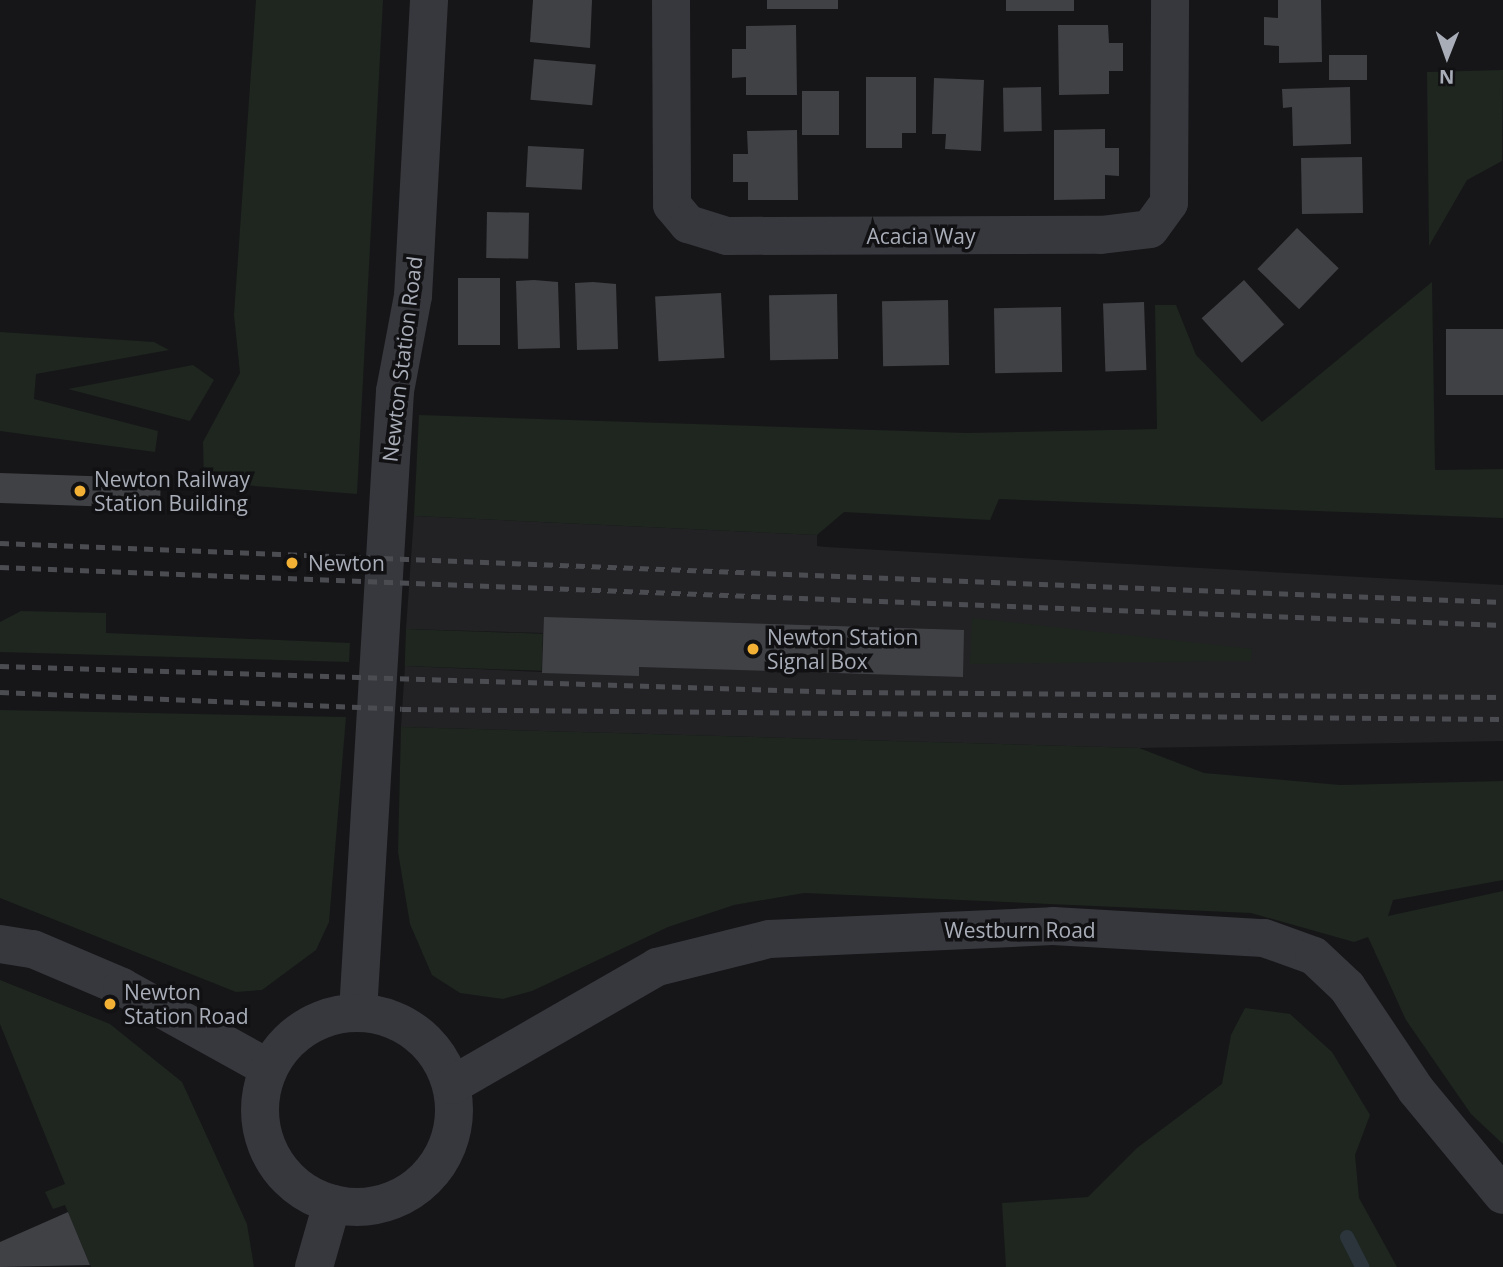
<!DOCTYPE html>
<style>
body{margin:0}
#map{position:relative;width:1503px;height:1267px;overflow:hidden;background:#161618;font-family:"Open Sans",sans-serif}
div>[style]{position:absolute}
.built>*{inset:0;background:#222225}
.green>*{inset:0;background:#1e261f;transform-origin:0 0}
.stream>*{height:14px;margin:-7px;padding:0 7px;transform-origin:7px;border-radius:7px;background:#2c353c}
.building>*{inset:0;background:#404145;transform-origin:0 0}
.minor>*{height:38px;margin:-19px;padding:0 19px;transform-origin:19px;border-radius:19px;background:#37383d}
.tertiary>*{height:38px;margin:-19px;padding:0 19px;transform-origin:19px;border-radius:19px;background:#37383d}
.tertiary>.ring{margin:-19px;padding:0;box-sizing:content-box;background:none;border:38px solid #37383d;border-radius:50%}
.rail>*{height:5px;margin-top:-2.5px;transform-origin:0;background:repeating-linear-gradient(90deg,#4a4c52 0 9px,transparent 0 16px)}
.dots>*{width:19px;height:19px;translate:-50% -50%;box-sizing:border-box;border:4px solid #111113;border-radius:50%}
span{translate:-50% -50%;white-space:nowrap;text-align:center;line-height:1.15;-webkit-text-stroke:7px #111113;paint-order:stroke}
.street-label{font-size:21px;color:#a8adb8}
.poi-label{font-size:21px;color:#a8adb8}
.left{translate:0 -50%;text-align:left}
.north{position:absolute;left:1412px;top:21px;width:70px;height:70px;-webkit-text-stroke:5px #111113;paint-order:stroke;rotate:181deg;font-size:19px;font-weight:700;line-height:28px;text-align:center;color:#a8adb8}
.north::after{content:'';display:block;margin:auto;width:24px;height:32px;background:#a8adb8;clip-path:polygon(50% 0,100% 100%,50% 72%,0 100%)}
</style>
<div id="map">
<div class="built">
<i style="clip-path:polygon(414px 516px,817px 535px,817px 546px,826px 547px,1503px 585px,1503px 741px,1139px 748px,401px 727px,405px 666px,542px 672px,543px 633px,406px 629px)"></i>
</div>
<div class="green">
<i style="clip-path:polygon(256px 0,383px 0,357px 494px,204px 482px,203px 442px,240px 373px,234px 315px)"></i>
<i style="clip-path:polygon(1503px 70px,1502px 161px,1467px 180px,1429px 246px,1427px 72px)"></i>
<i style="clip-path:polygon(1432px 282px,1435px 470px,1503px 469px,1503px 518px,999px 499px,990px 520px,844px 512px,817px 535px,414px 516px,419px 415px,966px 433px,1157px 429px,1155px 305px,1176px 305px,1196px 355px,1262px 422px)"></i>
<i style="clip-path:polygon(0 332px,154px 342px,169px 350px,36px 374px,34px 399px,158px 431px,155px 452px,0 431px)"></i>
<i style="clip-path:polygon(193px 365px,214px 380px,190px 421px,68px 389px)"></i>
<i style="clip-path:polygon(21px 611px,106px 613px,106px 633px,350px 643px,349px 662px,0 652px,0 622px)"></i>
<i style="clip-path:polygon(972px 618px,1252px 649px,1251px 661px,970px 664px)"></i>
<i style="left:406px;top:629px;width:137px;height:37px;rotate:2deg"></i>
<i style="clip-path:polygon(0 710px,346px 717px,329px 922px,316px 950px,262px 990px,236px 992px,0 898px)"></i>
<i style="clip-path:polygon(401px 727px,1139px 748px,1204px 773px,1340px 785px,1503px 781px,1503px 880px,1393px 900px,1388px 916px,1503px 891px,1503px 1144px,1471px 1114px,1406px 1020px,1368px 937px,1354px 942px,1251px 913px,804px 893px,734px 905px,668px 927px,532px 991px,503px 999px,460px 993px,432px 975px,410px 924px,398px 852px)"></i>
<i style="clip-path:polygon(0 980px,110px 1024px,182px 1082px,247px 1224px,254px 1267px,91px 1267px,65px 1205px,53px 1209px,45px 1192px,65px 1184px,0 1024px)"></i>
<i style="clip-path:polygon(1245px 1008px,1290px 1014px,1332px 1052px,1370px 1115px,1355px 1155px,1359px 1198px,1397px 1267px,1006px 1267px,1002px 1203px,1088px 1197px,1137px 1148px,1222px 1084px,1231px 1035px)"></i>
</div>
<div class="stream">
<i style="left:1347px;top:1237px;width:34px;rotate:63deg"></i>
</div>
<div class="building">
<i style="clip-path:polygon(533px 0,592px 0,590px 48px,530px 42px)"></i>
<i style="left:767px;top:0;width:71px;height:9px"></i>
<i style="left:1006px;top:0;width:68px;height:11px"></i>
<i style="clip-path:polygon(1278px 0,1321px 0,1322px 62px,1279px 63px,1279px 46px,1264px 45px,1264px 17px,1278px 18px)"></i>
<i style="clip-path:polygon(796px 25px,797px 95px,746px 95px,746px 77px,732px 78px,732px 49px,746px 49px,746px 26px)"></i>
<i style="clip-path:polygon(1058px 25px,1108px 25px,1109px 43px,1123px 43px,1123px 71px,1109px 71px,1109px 94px,1059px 95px)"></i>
<i style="left:1329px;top:55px;width:38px;height:25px"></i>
<i style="left:534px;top:59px;width:62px;height:41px;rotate:5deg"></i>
<i style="clip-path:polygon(866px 77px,916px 77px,916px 133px,902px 133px,902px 148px,866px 148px)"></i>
<i style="clip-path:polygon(934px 78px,984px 80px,981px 151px,945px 149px,946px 134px,932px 134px)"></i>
<i style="left:1041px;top:87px;width:44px;height:38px;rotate:89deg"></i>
<i style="clip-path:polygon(1350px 87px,1351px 144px,1293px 146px,1292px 107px,1283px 108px,1282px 89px)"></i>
<i style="left:839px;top:91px;width:44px;height:37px;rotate:90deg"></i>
<i style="clip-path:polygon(1105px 129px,1105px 148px,1119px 148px,1119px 176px,1105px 175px,1105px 199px,1054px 200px,1054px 130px)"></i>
<i style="clip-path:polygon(797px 130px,798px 200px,748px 200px,748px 182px,733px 182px,733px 154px,748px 154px,747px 131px)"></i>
<i style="left:528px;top:146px;width:56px;height:41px;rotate:3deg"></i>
<i style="left:1362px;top:157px;width:56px;height:61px;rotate:89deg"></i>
<i style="left:487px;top:212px;width:42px;height:46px;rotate:1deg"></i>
<i style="left:1297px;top:228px;width:58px;height:57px;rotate:44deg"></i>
<i style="left:500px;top:278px;width:67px;height:42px;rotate:90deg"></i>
<i style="clip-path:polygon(534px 280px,558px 282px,560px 348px,518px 349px,516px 281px)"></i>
<i style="left:1244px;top:280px;width:60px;height:57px;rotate:48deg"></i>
<i style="clip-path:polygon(593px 282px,616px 284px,618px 349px,577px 350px,575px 283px)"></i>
<i style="left:721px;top:293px;width:65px;height:66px;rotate:87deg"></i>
<i style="left:837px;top:294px;width:65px;height:68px;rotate:89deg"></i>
<i style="left:948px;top:300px;width:65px;height:66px;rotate:89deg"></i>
<i style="left:1144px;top:302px;width:68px;height:41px;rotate:88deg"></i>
<i style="left:1061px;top:307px;width:65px;height:67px;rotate:89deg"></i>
<i style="left:1503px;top:329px;width:66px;height:57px;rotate:90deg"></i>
<i style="left:0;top:473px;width:161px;height:30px;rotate:2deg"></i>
<i style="clip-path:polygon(544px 617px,964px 630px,963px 677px,639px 667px,639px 676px,542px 673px)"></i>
<i style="clip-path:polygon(68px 1212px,90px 1265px,0 1267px,0 1242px)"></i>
</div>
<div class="minor">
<i style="left:671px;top:0;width:205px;rotate:89.7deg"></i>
<i style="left:672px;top:205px;width:25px;rotate:50deg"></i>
<i style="left:688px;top:224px;width:41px;rotate:17.1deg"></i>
<i style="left:727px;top:236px;width:374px;rotate:-0.2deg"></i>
<i style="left:1101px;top:235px;width:49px;rotate:-7deg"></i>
<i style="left:1150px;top:229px;width:32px;rotate:-54deg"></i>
<i style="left:1169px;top:203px;width:203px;rotate:-89.7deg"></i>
</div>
<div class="tertiary">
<i style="left:0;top:944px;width:33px;rotate:9deg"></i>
<i style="left:33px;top:949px;width:97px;rotate:23.1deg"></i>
<i style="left:122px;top:987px;width:167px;rotate:29deg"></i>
<i style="left:358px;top:1012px;width:622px;rotate:-86.59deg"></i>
<i style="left:395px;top:391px;width:97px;rotate:-79.3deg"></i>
<i style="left:413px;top:296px;width:296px;rotate:-86.9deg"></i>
<i class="ring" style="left:260px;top:1013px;width:156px;height:156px"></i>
<i style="left:452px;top:1085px;width:237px;rotate:-29.9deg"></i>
<i style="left:657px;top:967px;width:115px;rotate:-14deg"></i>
<i style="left:769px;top:939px;width:284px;rotate:-2.6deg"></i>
<i style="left:1053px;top:926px;width:211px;rotate:3.3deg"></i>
<i style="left:1264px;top:938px;width:53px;rotate:19.8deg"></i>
<i style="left:1314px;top:956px;width:45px;rotate:43.2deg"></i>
<i style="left:1347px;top:987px;width:124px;rotate:56.2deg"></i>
<i style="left:1416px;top:1090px;width:136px;rotate:50.4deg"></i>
<i style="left:314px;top:1267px;width:66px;rotate:-74.1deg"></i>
</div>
<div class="rail">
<i style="left:0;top:543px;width:1504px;rotate:2.25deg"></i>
<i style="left:0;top:567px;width:1504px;rotate:2.21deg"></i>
<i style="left:0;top:666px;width:847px;rotate:1.76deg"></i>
<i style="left:847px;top:692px;width:656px;rotate:0.44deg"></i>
<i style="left:0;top:692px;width:402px;rotate:2.4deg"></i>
<i style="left:402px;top:709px;width:1101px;rotate:0.52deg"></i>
</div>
<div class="dots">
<i style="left:80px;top:491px;background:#f2b134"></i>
<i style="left:292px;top:563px;background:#f2b134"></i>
<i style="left:753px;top:649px;background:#f2b134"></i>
<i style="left:110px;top:1004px;background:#f2b134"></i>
</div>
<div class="street-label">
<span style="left:921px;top:236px">Acacia Way</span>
<span style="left:402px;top:359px;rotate:-83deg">Newton Station Road</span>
<span style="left:1020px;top:930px">Westburn Road</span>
</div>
<div class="poi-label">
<span class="left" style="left:94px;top:491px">Newton Railway<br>Station Building</span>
<span class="left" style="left:308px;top:563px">Newton</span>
<span class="left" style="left:767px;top:649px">Newton Station<br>Signal Box</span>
<span class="left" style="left:124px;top:1004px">Newton<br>Station Road</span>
</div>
<div class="north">N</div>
</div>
